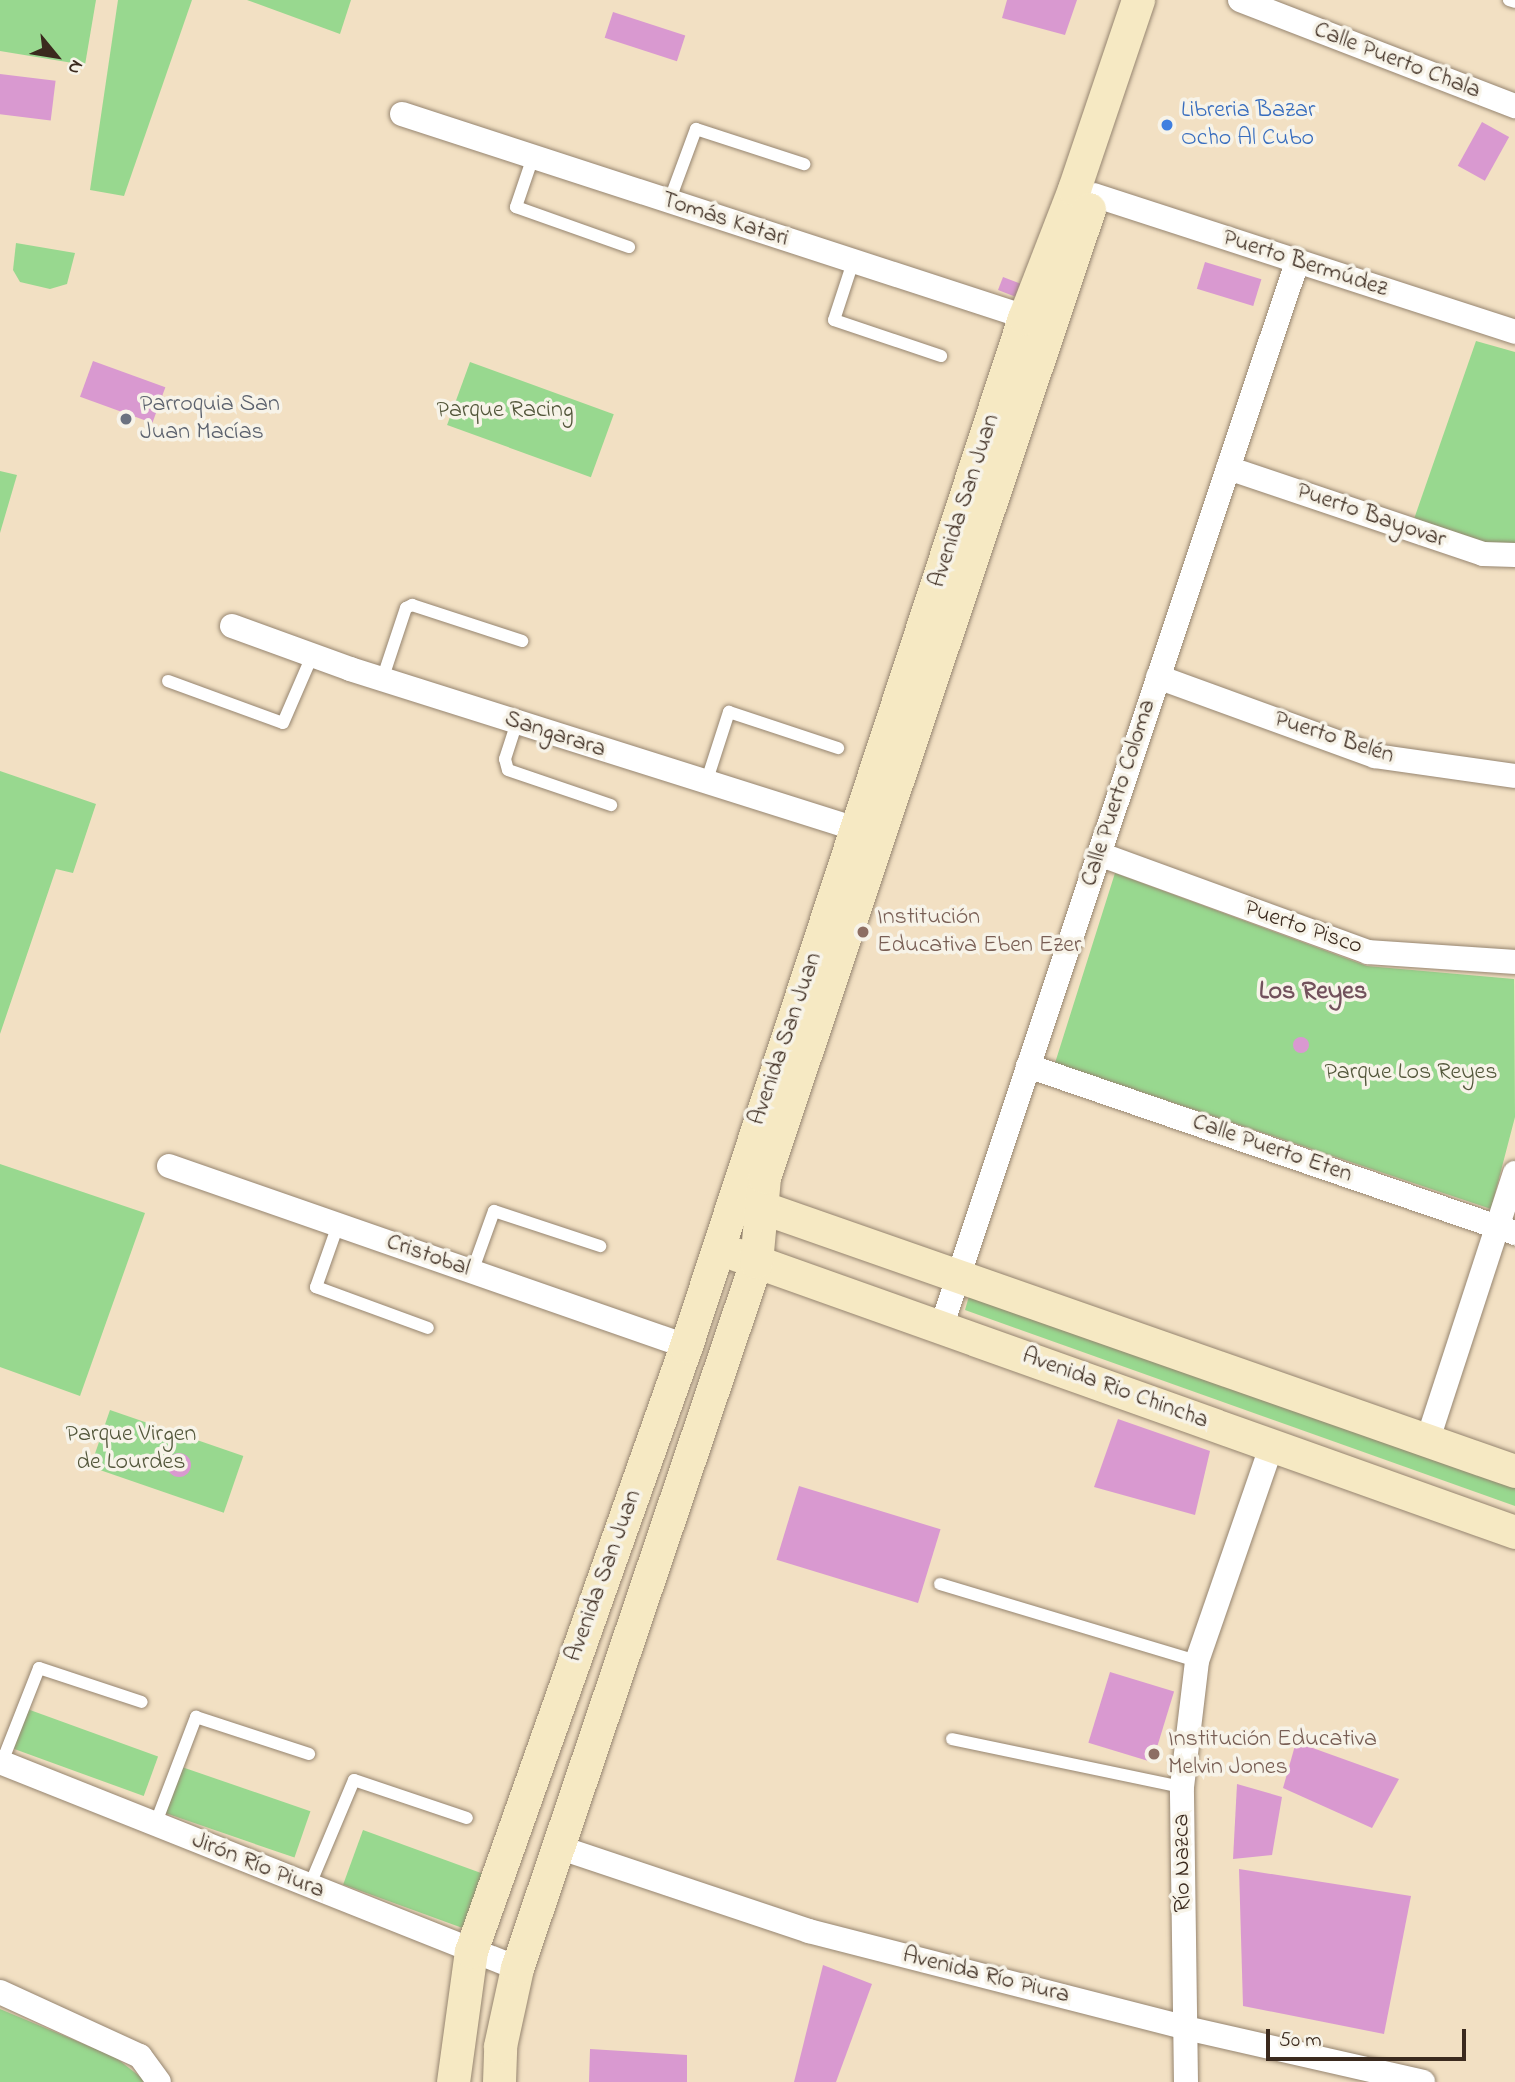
<!DOCTYPE html>
<meta charset="utf-8">
<style>
body{margin:0}
#map{position:relative;width:1515px;height:2082px;overflow:hidden;background:#f2e0c3;font-family:"Indie Flower",sans-serif}
div>[style]{position:absolute}
.green>*{inset:0;background:#98d88f;transform-origin:0 0}
.building>*{inset:0;background:#d999d0;transform-origin:0 0}
.round{border-radius:50%}
.roads{filter:drop-shadow(0 0 2px #968570) drop-shadow(0 0 2px #968570)}
.lane>*{height:12px;margin:-6px;padding:0 6px;transform-origin:6px;border-radius:6px;background:#fff}
.street>*{height:24px;margin:-12px;padding:0 12px;transform-origin:12px;border-radius:12px;background:#fff}
.secondary>*{height:33px;margin:-16.5px;padding:0 16.5px;transform-origin:16.5px;border-radius:16.5px;background:#f6e9c3}
.dots>*{width:19px;height:19px;translate:-50% -50%;box-sizing:border-box;border:4px solid #f7f3e8;border-radius:50%}
span{translate:-50% -50%;white-space:nowrap;text-align:center;line-height:1.15;-webkit-text-stroke:7px #f7f3e8;paint-order:stroke}
.street-label{font-size:24px;color:#3b2a1e}
.shop-label{font-size:24px;color:#366cbe}
.left{translate:0 -50%;text-align:left}
.worship-label{font-size:24px;color:#5b616d}
.park-label{font-size:24px;color:#52563a}
.education-label{font-size:24px;color:#785e54}
.neighbourhood-label{font-size:26px;color:#72515c;font-weight:700}
.north{position:absolute;left:21px;top:21px;width:70px;height:70px;-webkit-text-stroke:5px #f7f3e8;paint-order:stroke;rotate:120deg;font-size:19px;font-weight:700;line-height:28px;text-align:center;color:#3b2a1e}
.north::after{content:'';display:block;margin:auto;width:24px;height:32px;background:#3b2a1e;clip-path:polygon(50% 0,100% 100%,50% 72%,0 100%)}
.scale{position:absolute;left:1266px;top:2029px;width:200px;height:32px;box-sizing:border-box;border:4px solid #3b2a1e;border-top:0;padding-left:9px;font-size:21px;line-height:24px;white-space:nowrap;color:#3b2a1e;-webkit-text-stroke:5px #f7f3e8;paint-order:stroke}
</style>
<div id="map">
<div class="green">
<i style="clip-path:polygon(0 0,96px 0,85px 65px,0 51px)"></i>
<i style="clip-path:polygon(118px 0,192px 0,124px 196px,90px 190px)"></i>
<i style="clip-path:polygon(247px 0,351px 0,340px 34px)"></i>
<i style="clip-path:polygon(16px 243px,75px 253px,67px 284px,50px 289px,20px 282px,13px 270px)"></i>
<i style="clip-path:polygon(1476px 341px,1515px 352px,1515px 544px,1485px 543px,1414px 519px)"></i>
<i style="left:470px;top:362px;width:153px;height:67px;rotate:20deg"></i>
<i style="clip-path:polygon(0 471px,17px 475px,0 533px)"></i>
<i style="clip-path:polygon(0 771px,96px 804px,73px 873px,56px 869px,0 1034px)"></i>
<i style="clip-path:polygon(1115px 873px,1367px 966px,1514px 979px,1515px 1117px,1491px 1209px,1055px 1063px)"></i>
<i style="clip-path:polygon(0 1164px,145px 1213px,80px 1396px,0 1367px)"></i>
<i style="clip-path:polygon(969px 1296px,1515px 1486px,1515px 1506px,965px 1310px)"></i>
<i style="left:110px;top:1410px;width:141px;height:60px;rotate:19deg"></i>
<i style="left:19px;top:1706px;width:148px;height:42px;rotate:20deg"></i>
<i style="left:179px;top:1766px;width:139px;height:49px;rotate:19deg"></i>
<i style="left:363px;top:1830px;width:127px;height:58px;rotate:20deg"></i>
<i style="clip-path:polygon(0 2009px,115px 2057px,147px 2082px,0 2082px)"></i>
</div>
<div class="building">
<i style="clip-path:polygon(1007px 0,1077px 0,1065px 35px,1002px 18px)"></i>
<i style="left:613px;top:12px;width:76px;height:27px;rotate:18deg"></i>
<i style="left:0;top:74px;width:56px;height:40px;rotate:7deg"></i>
<i style="left:1482px;top:122px;width:31px;height:50px;rotate:29deg"></i>
<i style="left:1205px;top:262px;width:59px;height:28px;rotate:17deg"></i>
<i style="left:1003px;top:277px;width:26px;height:14px;rotate:21deg"></i>
<i style="left:93px;top:361px;width:77px;height:38px;rotate:20deg"></i>
<i class="round" style="left:1293px;top:1037px;width:16px;height:16px"></i>
<i style="clip-path:polygon(1118px 1419px,1210px 1451px,1195px 1515px,1094px 1487px)"></i>
<i class="round" style="left:167px;top:1453px;width:24px;height:24px"></i>
<i style="left:799px;top:1486px;width:148px;height:77px;rotate:17deg"></i>
<i style="left:1110px;top:1672px;width:67px;height:74px;rotate:17deg"></i>
<i style="clip-path:polygon(1296px 1742px,1399px 1779px,1372px 1828px,1283px 1788px)"></i>
<i style="clip-path:polygon(1237px 1784px,1282px 1797px,1272px 1855px,1233px 1859px)"></i>
<i style="clip-path:polygon(1239px 1869px,1411px 1896px,1384px 2034px,1243px 2006px)"></i>
<i style="clip-path:polygon(823px 1965px,872px 1984px,836px 2082px,794px 2082px)"></i>
<i style="clip-path:polygon(590px 2049px,687px 2055px,687px 2082px,589px 2082px)"></i>
</div>
<div class="roads">
<div class="lane">
<i style="left:1509px;top:0;width:6px;rotate:18deg"></i>
<i style="left:533px;top:157px;width:53px;rotate:108.8deg"></i>
<i style="left:516px;top:207px;width:120px;rotate:19.5deg"></i>
<i style="left:669px;top:202px;width:78px;rotate:-69.7deg"></i>
<i style="left:696px;top:129px;width:114px;rotate:18deg"></i>
<i style="left:853px;top:262px;width:61px;rotate:108.1deg"></i>
<i style="left:834px;top:320px;width:113px;rotate:18.6deg"></i>
<i style="left:382px;top:680px;width:76px;rotate:-71.6deg"></i>
<i style="left:406px;top:608px;width:7px;rotate:-27deg"></i>
<i style="left:412px;top:605px;width:116px;rotate:18.1deg"></i>
<i style="left:168px;top:681px;width:122px;rotate:20.1deg"></i>
<i style="left:283px;top:723px;width:73px;rotate:-66.6deg"></i>
<i style="left:517px;top:722px;width:39px;rotate:108deg"></i>
<i style="left:505px;top:759px;width:11px;rotate:75deg"></i>
<i style="left:508px;top:770px;width:109px;rotate:18.8deg"></i>
<i style="left:706px;top:783px;width:75px;rotate:-72.1deg"></i>
<i style="left:729px;top:712px;width:115px;rotate:18.3deg"></i>
<i style="left:338px;top:1225px;width:66px;rotate:109.5deg"></i>
<i style="left:316px;top:1287px;width:119px;rotate:20.1deg"></i>
<i style="left:472px;top:1272px;width:65px;rotate:-70.2deg"></i>
<i style="left:494px;top:1211px;width:112px;rotate:18.3deg"></i>
<i style="left:940px;top:1584px;width:268px;rotate:16.7deg"></i>
<i style="left:952px;top:1739px;width:235px;rotate:11.8deg"></i>
<i style="left:2px;top:1762px;width:101px;rotate:-68.5deg"></i>
<i style="left:39px;top:1668px;width:108px;rotate:18.3deg"></i>
<i style="left:155px;top:1825px;width:116px;rotate:-69.2deg"></i>
<i style="left:196px;top:1717px;width:119px;rotate:18.1deg"></i>
<i style="left:309px;top:1887px;width:116px;rotate:-67.2deg"></i>
<i style="left:354px;top:1780px;width:119px;rotate:18.6deg"></i>
</div>
<div class="street">
<i style="left:1240px;top:0;width:295px;rotate:21.1deg"></i>
<i style="left:402px;top:114px;width:669px;rotate:18.03deg"></i>
<i style="left:1094px;top:195px;width:443px;rotate:18deg"></i>
<i style="left:1228px;top:468px;width:269px;rotate:18.6deg"></i>
<i style="left:1483px;top:554px;width:32px;rotate:2deg"></i>
<i style="left:232px;top:626px;width:126px;rotate:20deg"></i>
<i style="left:350px;top:669px;width:544px;rotate:17.54deg"></i>
<i style="left:1158px;top:677px;width:231px;rotate:20deg"></i>
<i style="left:1375px;top:756px;width:141px;rotate:8.1deg"></i>
<i style="left:1099px;top:854px;width:286px;rotate:20deg"></i>
<i style="left:1368px;top:952px;width:147px;rotate:3.9deg"></i>
<i style="left:1028px;top:1066px;width:515px;rotate:18.93deg"></i>
<i style="left:169px;top:1166px;width:547px;rotate:19.2deg"></i>
<i style="left:942px;top:1325px;width:1121px;rotate:-71.53deg"></i>
<i style="left:1427px;top:1442px;width:283px;rotate:-71.9deg"></i>
<i style="left:0;top:1762px;width:557px;rotate:21.72deg"></i>
<i style="left:555px;top:1846px;width:268px;rotate:18.5deg"></i>
<i style="left:809px;top:1931px;width:389px;rotate:14.4deg"></i>
<i style="left:1186px;top:2028px;width:243px;rotate:12.8deg"></i>
<i style="left:0;top:1992px;width:154px;rotate:24.6deg"></i>
<i style="left:140px;top:2056px;width:32px;rotate:54deg"></i>
<i style="left:1186px;top:2082px;width:295px;rotate:-90.8deg"></i>
<i style="left:1182px;top:1787px;width:127px;rotate:-83.2deg"></i>
<i style="left:1197px;top:1661px;width:226px;rotate:-70.9deg"></i>
</div>
<div class="secondary">
<i style="left:741px;top:1200px;width:820px;rotate:19.3deg"></i>
<i style="left:735px;top:1254px;width:828px;rotate:19.62deg"></i>
<i style="left:453px;top:2082px;width:132px;rotate:-82.2deg"></i>
<i style="left:471px;top:1951px;width:642px;rotate:-70.44deg"></i>
<i style="left:686px;top:1346px;width:1082px;rotate:-71.8deg"></i>
<i style="left:1024px;top:318px;width:138px;rotate:-68.8deg"></i>
<i style="left:1074px;top:189px;width:200px;rotate:-71.3deg"></i>
<i style="left:499px;top:2082px;width:36px;rotate:-88deg"></i>
<i style="left:500px;top:2046px;width:80px;rotate:-77.7deg"></i>
<i style="left:517px;top:1968px;width:745px;rotate:-71.3deg"></i>
<i style="left:756px;top:1262px;width:85px;rotate:-84.6deg"></i>
<i style="left:764px;top:1177px;width:1021px;rotate:-71.44deg"></i>
</div>
</div>
<div class="dots">
<i style="left:1167px;top:125px;background:#3f7fe0"></i>
<i style="left:126px;top:419px;background:#6b7280"></i>
<i style="left:863px;top:932px;background:#8d6e63"></i>
<i style="left:1154px;top:1754px;background:#8d6e63"></i>
</div>
<div class="street-label">
<span style="left:1397px;top:61px;rotate:21deg">Calle Puerto Chala</span>
<span style="left:725px;top:220px;rotate:18deg">Tomás Katari</span>
<span style="left:1305px;top:264px;rotate:18deg">Puerto Bermúdez</span>
<span style="left:965px;top:501px;rotate:-72deg">Avenida San Juan</span>
<span style="left:1371px;top:516px;rotate:19deg">Puerto Bayovar</span>
<span style="left:555px;top:735px;rotate:18deg">Sangarara</span>
<span style="left:1334px;top:738px;rotate:18deg">Puerto Belén</span>
<span style="left:1119px;top:793px;rotate:-72deg">Calle Puerto Coloma</span>
<span style="left:1303px;top:928px;rotate:19deg">Puerto Pisco</span>
<span style="left:786px;top:1039px;rotate:-71deg">Avenida San Juan</span>
<span style="left:1272px;top:1149px;rotate:19deg">Calle Puerto Eten</span>
<span style="left:428px;top:1256px;rotate:19deg">Cristobal</span>
<span style="left:1115px;top:1389px;rotate:20deg">Avenida Rio Chincha</span>
<span style="left:604px;top:1576px;rotate:-70deg">Avenida San Juan</span>
<span style="left:1183px;top:1863px;rotate:-91deg">Río Nazca</span>
<span style="left:258px;top:1866px;rotate:22deg">Jirón Río Piura</span>
<span style="left:986px;top:1976px;rotate:14deg">Avenida Río Piura</span>
</div>
<div class="shop-label">
<span class="left" style="left:1181px;top:125px">Libreria Bazar<br>Ocho Al Cubo</span>
</div>
<div class="worship-label">
<span class="left" style="left:140px;top:419px">Parroquia San<br>Juan Macías</span>
</div>
<div class="park-label">
<span style="left:505px;top:411px">Parque Racing</span>
<span style="left:1411px;top:1073px">Parque Los Reyes</span>
<span style="left:131px;top:1449px">Parque Virgen<br>de Lourdes</span>
</div>
<div class="education-label">
<span class="left" style="left:877px;top:932px">Institución<br>Educativa Eben Ezer</span>
<span class="left" style="left:1168px;top:1754px">Institución Educativa<br>Melvin Jones</span>
</div>
<div class="neighbourhood-label">
<span style="left:1313px;top:993px">Los Reyes</span>
</div>
<div class="north">N</div>
<div class="scale">50 m</div>
</div>
